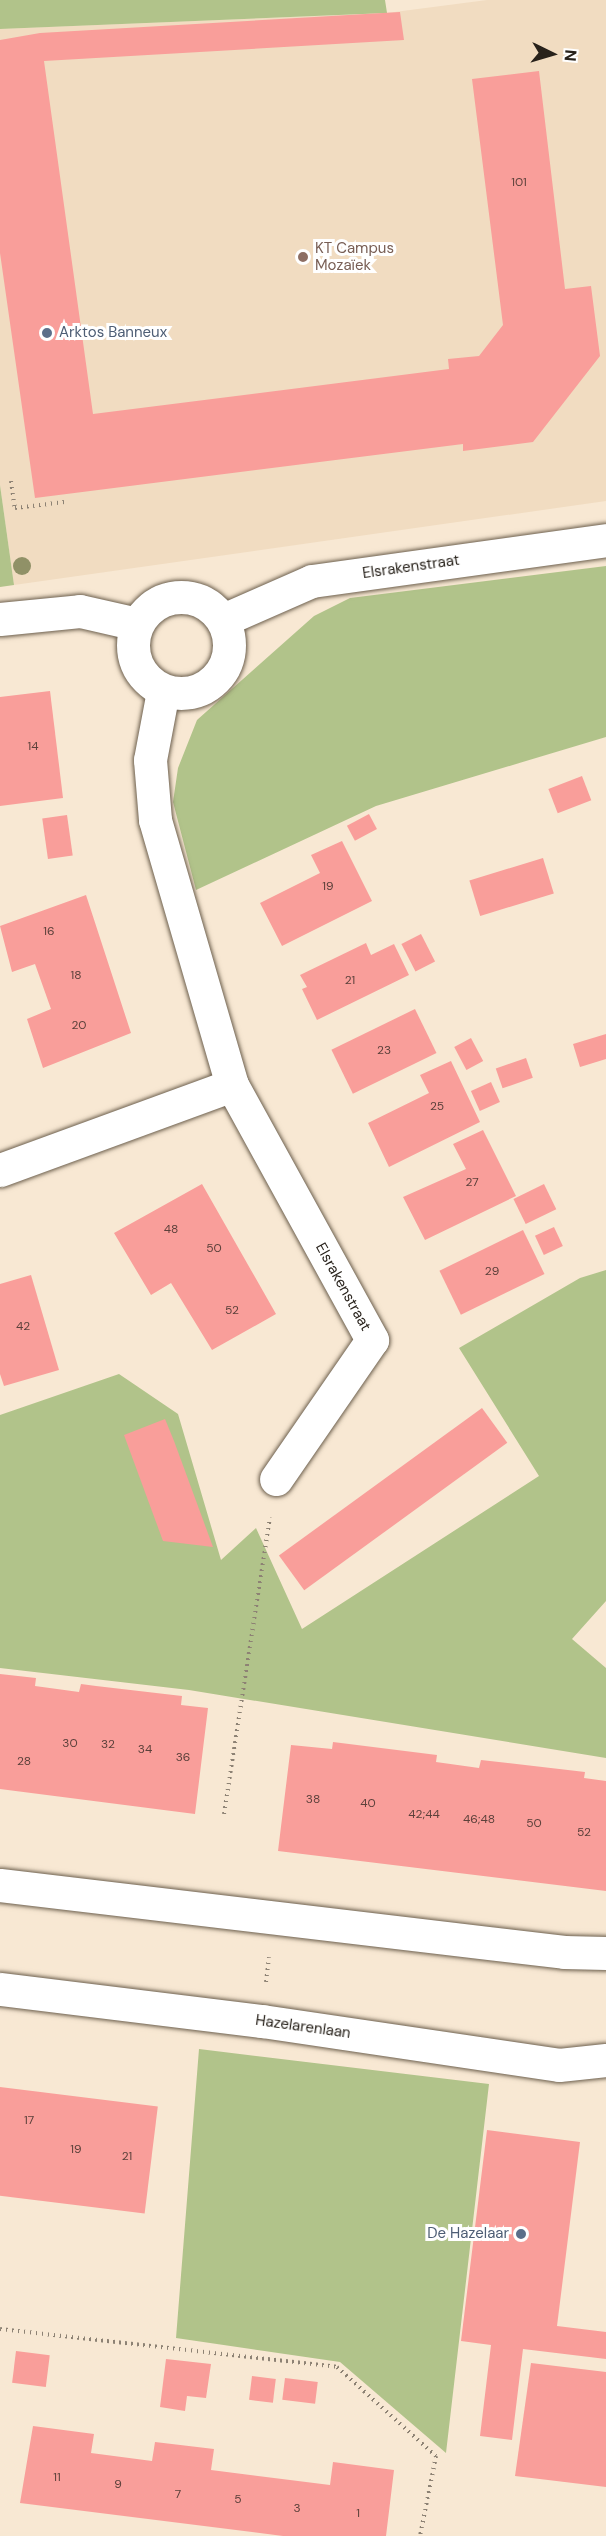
<!DOCTYPE html>
<meta charset="utf-8">
<style>
body{margin:0}
#map{position:relative;width:606px;height:2536px;overflow:hidden;background:#f8e8d3;font-family:"DM Sans",sans-serif}
div>[style]{position:absolute}
.built>*{inset:0;background:#f1dcc1}
.green>*{inset:0;background:#b1c38a}
.building>*{inset:0;background:#f99e9a;transform-origin:0 0}
.path>*{height:4px;margin-top:-2px;transform-origin:0;background:repeating-linear-gradient(90deg,#8d8274 0 1.5px,transparent 0 6px)}
.roads{filter:drop-shadow(0 0 2px #6d604e) drop-shadow(0 0 2px #6d604e)}
.minor>*{height:33px;margin:-16.5px;padding:0 16.5px;transform-origin:16.5px;border-radius:16.5px;background:#fff}
.minor>.ring{margin:-16.5px;padding:0;box-sizing:content-box;background:none;border:33px solid #fff;border-radius:50%}
.trees>*{width:18px;height:18px;margin:-9px;border-radius:50%;background:#909167}
.dots>*{width:16px;height:16px;translate:-50% -50%;box-sizing:border-box;border:3px solid #fff;border-radius:50%}
span{translate:-50% -50%;white-space:nowrap;text-align:center;line-height:1.15;-webkit-text-stroke:6px #fff;paint-order:stroke}
.number-label{font-size:12px;color:#5c413b}
.number-label span{-webkit-text-stroke-width:0}
.education-label{font-size:15px;color:#785e54}
.left{translate:0 -50%;text-align:left}
.service-label{font-size:15px;color:#4e5e75}
.right{translate:-100% -50%;text-align:right}
.street-label{font-size:15px;color:#28221b}
.north{position:absolute;left:522px;top:24px;width:60px;height:60px;-webkit-text-stroke:4px #fff;paint-order:stroke;rotate:95deg;font-size:16px;font-weight:700;line-height:24px;text-align:center;color:#28221b}
.north::after{content:'';display:block;margin:auto;width:21px;height:27px;background:#28221b;clip-path:polygon(50% 0,100% 100%,50% 72%,0 100%)}
</style>
<div id="map">
<div class="built">
<i style="clip-path:polygon(487px 0,606px 0,606px 501px,14px 585px,0 485px,0 29px,387px 13px)"></i>
</div>
<div class="green">
<i style="clip-path:polygon(0 0,385px 0,387px 13px,0 29px)"></i>
<i style="clip-path:polygon(0 485px,14px 585px,0 587px)"></i>
<i style="clip-path:polygon(606px 566px,606px 737px,376px 806px,196px 890px,173px 802px,178px 768px,197px 720px,314px 616px,350px 598px)"></i>
<i style="clip-path:polygon(606px 1270px,606px 1601px,572px 1639px,606px 1668px,606px 1758px,189px 1690px,0 1668px,0 1415px,119px 1374px,178px 1414px,221px 1560px,256px 1528px,302px 1629px,539px 1476px,459px 1348px,580px 1278px)"></i>
<i style="clip-path:polygon(199px 2049px,489px 2084px,446px 2453px,340px 2362px,176px 2338px)"></i>
</div>
<div class="building">
<i style="clip-path:polygon(400px 12px,404px 40px,44px 61px,93px 414px,449px 369px,448px 359px,479px 356px,503px 325px,472px 79px,539px 71px,565px 289px,591px 286px,600px 356px,533px 442px,463px 451px,463px 444px,35px 498px,0 253px,0 40px,40px 33px)"></i>
<i style="clip-path:polygon(50px 691px,63px 798px,0 806px,0 697px)"></i>
<i style="left:582px;top:776px;width:26px;height:36px;rotate:69deg"></i>
<i style="left:369px;top:814px;width:17px;height:25px;rotate:62deg"></i>
<i style="left:67px;top:815px;width:41px;height:25px;rotate:82deg"></i>
<i style="clip-path:polygon(342px 841px,372px 901px,282px 946px,260px 903px,320px 873px,311px 855px)"></i>
<i style="left:543px;top:858px;width:37px;height:77px;rotate:73deg"></i>
<i style="clip-path:polygon(86px 895px,131px 1033px,43px 1068px,27px 1019px,51px 1009px,35px 964px,12px 972px,0 926px)"></i>
<i style="left:421px;top:934px;width:31px;height:22px;rotate:63deg"></i>
<i style="clip-path:polygon(366px 943px,371px 955px,394px 944px,409px 975px,317px 1020px,302px 989px,307px 987px,300px 975px)"></i>
<i style="left:415px;top:1009px;width:49px;height:93px;rotate:64deg"></i>
<i style="clip-path:polygon(606px 1034px,606px 1059px,580px 1067px,573px 1044px)"></i>
<i style="left:471px;top:1038px;width:26px;height:19px;rotate:62deg"></i>
<i style="left:526px;top:1058px;width:21px;height:32px;rotate:71deg"></i>
<i style="clip-path:polygon(451px 1061px,480px 1122px,389px 1167px,368px 1123px,429px 1093px,420px 1075px)"></i>
<i style="left:491px;top:1082px;width:22px;height:22px;rotate:66deg"></i>
<i style="clip-path:polygon(483px 1130px,516px 1196px,425px 1240px,403px 1197px,466px 1169px,453px 1144px)"></i>
<i style="clip-path:polygon(202px 1184px,276px 1314px,212px 1350px,171px 1283px,151px 1295px,114px 1233px)"></i>
<i style="left:544px;top:1184px;width:28px;height:34px;rotate:64deg"></i>
<i style="left:554px;top:1227px;width:21px;height:21px;rotate:65deg"></i>
<i style="left:523px;top:1230px;width:49px;height:93px;rotate:64deg"></i>
<i style="clip-path:polygon(31px 1275px,59px 1370px,4px 1386px,0 1374px,0 1284px)"></i>
<i style="left:482px;top:1408px;width:43px;height:251px;rotate:54deg"></i>
<i style="clip-path:polygon(165px 1419px,174px 1441px,213px 1547px,163px 1541px,124px 1435px)"></i>
<i style="clip-path:polygon(0 1674px,36px 1678px,35px 1686px,79px 1692px,81px 1684px,96px 1686px,182px 1696px,181px 1705px,208px 1708px,195px 1814px,0 1789px)"></i>
<i style="clip-path:polygon(333px 1742px,437px 1755px,436px 1762px,479px 1768px,481px 1760px,585px 1772px,584px 1778px,606px 1781px,606px 1891px,278px 1851px,291px 1745px,332px 1749px)"></i>
<i style="left:0;top:2087px;width:159px;height:108px;rotate:7deg"></i>
<i style="clip-path:polygon(487px 2130px,580px 2142px,557px 2326px,606px 2332px,606px 2359px,523px 2349px,512px 2440px,480px 2436px,491px 2345px,461px 2341px)"></i>
<i style="left:16px;top:2351px;width:34px;height:32px;rotate:7deg"></i>
<i style="clip-path:polygon(166px 2359px,211px 2364px,206px 2398px,187px 2396px,185px 2411px,160px 2407px)"></i>
<i style="clip-path:polygon(531px 2363px,606px 2372px,606px 2487px,515px 2476px)"></i>
<i style="left:252px;top:2376px;width:24px;height:24px;rotate:7deg"></i>
<i style="left:285px;top:2378px;width:33px;height:22px;rotate:7deg"></i>
<i style="clip-path:polygon(33px 2426px,94px 2434px,91px 2453px,152px 2461px,155px 2442px,214px 2449px,211px 2470px,330px 2485px,333px 2462px,394px 2470px,386px 2536px,283px 2536px,20px 2503px)"></i>
</div>
<div class="path">
<i style="left:11px;top:481px;width:27px;rotate:82deg"></i>
<i style="left:15px;top:508px;width:50px;rotate:-6.8deg"></i>
<i style="left:224px;top:1814px;width:300px;rotate:-81.2deg"></i>
<i style="left:266px;top:1982px;width:25px;rotate:-83deg"></i>
<i style="left:0;top:2329px;width:339px;rotate:6.4deg"></i>
<i style="left:337px;top:2367px;width:133px;rotate:42deg"></i>
<i style="left:436px;top:2456px;width:82px;rotate:101.3deg"></i>
</div>
<div class="roads">
<div class="minor">
<i class="ring" style="left:133px;top:597px;width:63px;height:63px"></i>
<i style="left:0;top:619px;width:80px;rotate:-5.7deg"></i>
<i style="left:80px;top:611px;width:58px;rotate:12.8deg"></i>
<i style="left:223px;top:620px;width:97px;rotate:-23.7deg"></i>
<i style="left:312px;top:581px;width:297px;rotate:-7.9deg"></i>
<i style="left:163px;top:691px;width:70px;rotate:100.7deg"></i>
<i style="left:150px;top:760px;width:60px;rotate:85.2deg"></i>
<i style="left:155px;top:820px;width:276px;rotate:73.8deg"></i>
<i style="left:232px;top:1085px;width:291px;rotate:61.2deg"></i>
<i style="left:372px;top:1340px;width:169px;rotate:124.6deg"></i>
<i style="left:0;top:1170px;width:247px;rotate:-20.1deg"></i>
<i style="left:0;top:1885px;width:568px;rotate:6.77deg"></i>
<i style="left:564px;top:1952px;width:42px;rotate:1.4deg"></i>
<i style="left:0;top:1989px;width:264px;rotate:7deg"></i>
<i style="left:262px;top:2021px;width:300px;rotate:8.4deg"></i>
<i style="left:559px;top:2065px;width:47px;rotate:-6.1deg"></i>
</div>
</div>
<div class="trees">
<i style="left:22px;top:566px"></i>
</div>
<div class="dots">
<i style="left:303px;top:257px;background:#8d6e63"></i>
<i style="left:47px;top:333px;background:#5c6f8a"></i>
<i style="left:521px;top:2234px;background:#5c6f8a"></i>
</div>
<div class="number-label">
<span style="left:519px;top:183px">101</span>
<span style="left:33px;top:747px">14</span>
<span style="left:328px;top:887px">19</span>
<span style="left:49px;top:932px">16</span>
<span style="left:76px;top:976px">18</span>
<span style="left:350px;top:981px">21</span>
<span style="left:79px;top:1026px">20</span>
<span style="left:384px;top:1051px">23</span>
<span style="left:437px;top:1107px">25</span>
<span style="left:472px;top:1183px">27</span>
<span style="left:171px;top:1230px">48</span>
<span style="left:214px;top:1249px">50</span>
<span style="left:492px;top:1272px">29</span>
<span style="left:232px;top:1311px">52</span>
<span style="left:23px;top:1327px">42</span>
<span style="left:70px;top:1744px">30</span>
<span style="left:108px;top:1745px">32</span>
<span style="left:145px;top:1750px">34</span>
<span style="left:183px;top:1758px">36</span>
<span style="left:24px;top:1762px">28</span>
<span style="left:313px;top:1800px">38</span>
<span style="left:368px;top:1804px">40</span>
<span style="left:424px;top:1815px">42;44</span>
<span style="left:479px;top:1820px">46;48</span>
<span style="left:534px;top:1824px">50</span>
<span style="left:584px;top:1833px">52</span>
<span style="left:29px;top:2121px">17</span>
<span style="left:76px;top:2150px">19</span>
<span style="left:127px;top:2157px">21</span>
<span style="left:57px;top:2478px">11</span>
<span style="left:118px;top:2485px">9</span>
<span style="left:178px;top:2495px">7</span>
<span style="left:238px;top:2500px">5</span>
<span style="left:297px;top:2509px">3</span>
<span style="left:358px;top:2514px">1</span>
</div>
<div class="education-label">
<span class="left" style="left:315px;top:257px">KT Campus<br>Mozaïek</span>
</div>
<div class="service-label">
<span class="left" style="left:59px;top:333px">Arktos Banneux</span>
<span class="right" style="left:509px;top:2234px">De Hazelaar</span>
</div>
<div class="street-label">
<span style="left:411px;top:567px;rotate:-8deg">Elsrakenstraat</span>
<span style="left:343px;top:1287px;rotate:61deg">Elsrakenstraat</span>
<span style="left:303px;top:2027px;rotate:8deg">Hazelarenlaan</span>
</div>
<div class="north">N</div>
</div>
